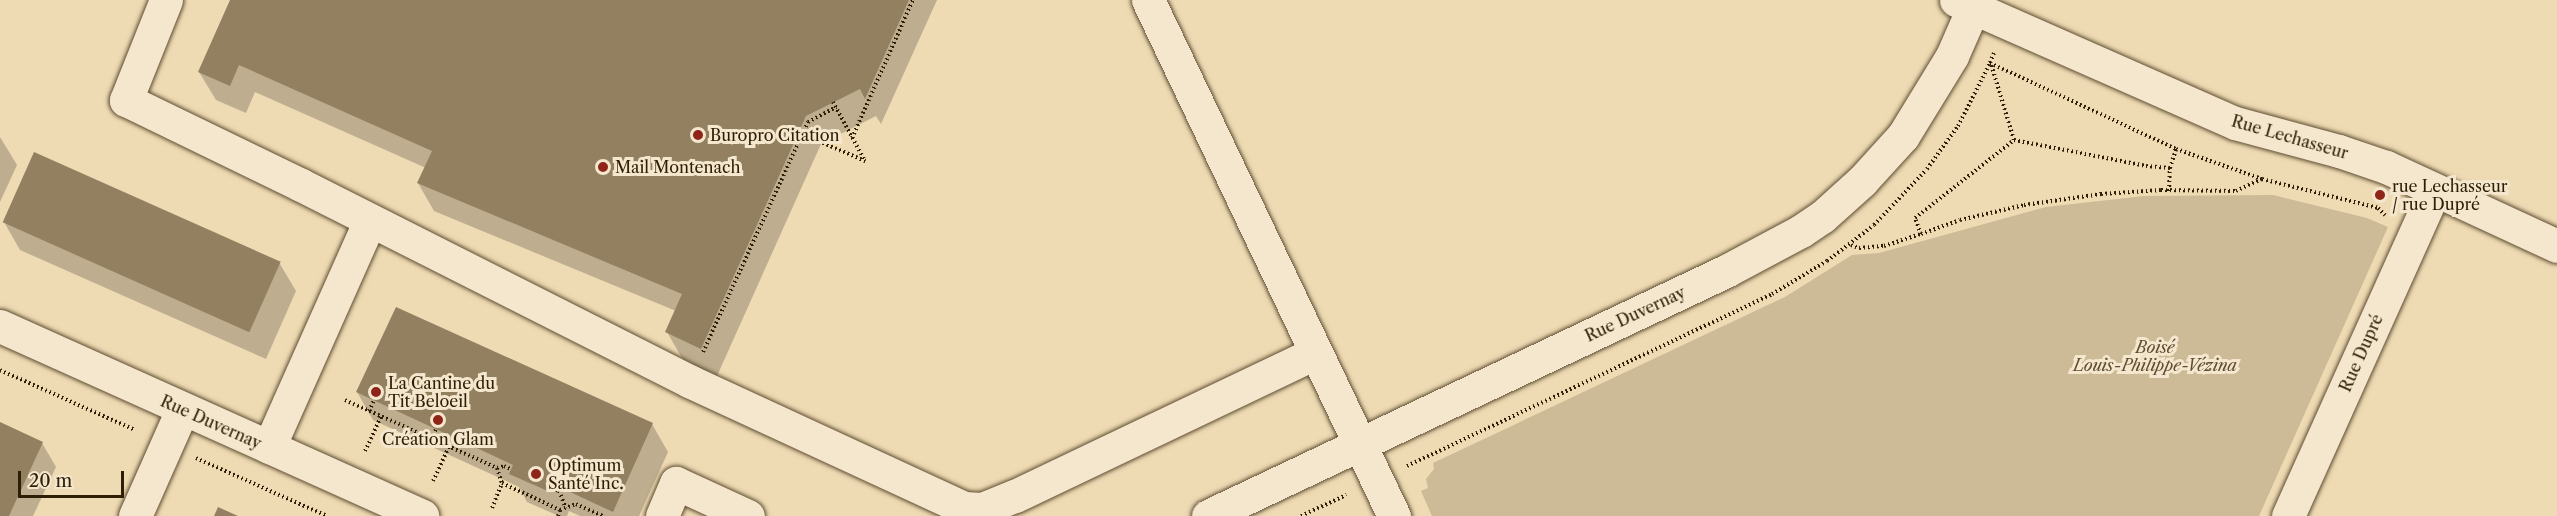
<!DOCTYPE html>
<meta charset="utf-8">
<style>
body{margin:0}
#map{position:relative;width:2557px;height:516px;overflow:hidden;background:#eedab3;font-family:"Libre Caslon Text",serif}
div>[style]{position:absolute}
.green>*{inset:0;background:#cdba96}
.shadow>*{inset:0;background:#0003}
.building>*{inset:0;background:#928060;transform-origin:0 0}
.path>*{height:4px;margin-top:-2px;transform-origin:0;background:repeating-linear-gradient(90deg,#2e1e06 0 1.5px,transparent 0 4.5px)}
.roads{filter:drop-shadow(0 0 2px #5e4d31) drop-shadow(0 0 2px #5e4d31)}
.minor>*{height:33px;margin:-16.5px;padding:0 16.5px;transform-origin:16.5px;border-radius:16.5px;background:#f4e7ce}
.dots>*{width:16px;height:16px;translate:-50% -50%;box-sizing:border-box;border:3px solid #f4e7ce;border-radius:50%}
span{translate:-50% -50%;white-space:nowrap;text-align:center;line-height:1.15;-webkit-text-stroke:6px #f4e7ce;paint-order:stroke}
.poi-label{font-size:16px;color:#2e1e06}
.left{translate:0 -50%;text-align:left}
.street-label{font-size:16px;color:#2e1e06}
.park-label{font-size:16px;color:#5e4d31;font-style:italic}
.scale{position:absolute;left:18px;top:471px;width:106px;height:27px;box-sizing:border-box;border:3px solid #2e1e06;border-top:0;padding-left:8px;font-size:18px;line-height:21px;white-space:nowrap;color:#2e1e06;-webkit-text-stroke:4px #f4e7ce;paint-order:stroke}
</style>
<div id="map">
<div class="green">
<i style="clip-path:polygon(2273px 195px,2367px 218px,2388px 227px,2259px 516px,1432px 516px,1421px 491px,1428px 488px,1426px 479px,1434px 469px,1433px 463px,1785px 297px,1852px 255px,1879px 253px,2046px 207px,2144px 196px)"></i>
</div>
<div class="shadow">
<i style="clip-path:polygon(231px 0,937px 0,881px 124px,876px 116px,821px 144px,717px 376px,683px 360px,667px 332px,676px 311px,434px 211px,418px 183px,426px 168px,255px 92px,246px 113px,216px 100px,199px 72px)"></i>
<i style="clip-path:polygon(0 137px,17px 165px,0 202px)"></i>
<i style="clip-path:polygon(4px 222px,280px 264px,296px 291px,266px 359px,20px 250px)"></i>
<i style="clip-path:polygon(357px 392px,652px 424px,668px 452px,639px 516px,580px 516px,569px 511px,567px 516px,559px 516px,527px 502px,519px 487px,373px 420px)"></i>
<i style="clip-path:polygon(0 424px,42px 443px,56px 467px,33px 516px,0 516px)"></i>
</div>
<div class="building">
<i style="clip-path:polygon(230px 0,909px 0,865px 99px,860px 89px,806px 116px,701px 349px,665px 332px,682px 294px,417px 183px,432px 151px,239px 65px,230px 86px,198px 72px)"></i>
<i style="left:34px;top:152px;width:270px;height:77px;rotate:24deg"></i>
<i style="clip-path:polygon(396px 307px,653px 423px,613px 512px,553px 484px,550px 492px,509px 474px,513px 465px,356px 392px)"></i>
<i style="clip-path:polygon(0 422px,43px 442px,9px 516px,0 516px)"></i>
<i style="clip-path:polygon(218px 507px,238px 516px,214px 516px)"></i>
</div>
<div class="path">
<i style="left:1994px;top:53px;width:11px;rotate:112deg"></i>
<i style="left:1990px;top:63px;width:205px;rotate:24.8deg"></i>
<i style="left:2176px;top:149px;width:91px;rotate:19.2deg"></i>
<i style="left:2262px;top:179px;width:120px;rotate:14deg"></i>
<i style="left:2378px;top:208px;width:10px;rotate:45deg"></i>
<i style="left:833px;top:102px;width:65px;rotate:61.5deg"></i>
<i style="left:802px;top:134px;width:69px;rotate:23.2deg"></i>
<i style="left:852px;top:138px;width:151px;rotate:-66.2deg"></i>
<i style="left:2014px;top:140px;width:135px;rotate:11.1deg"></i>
<i style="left:2146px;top:166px;width:24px;rotate:5deg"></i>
<i style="left:2169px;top:191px;width:23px;rotate:-88deg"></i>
<i style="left:2170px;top:168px;width:20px;rotate:-72deg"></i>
<i style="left:1921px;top:234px;width:41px;rotate:-19.7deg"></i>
<i style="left:1960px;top:220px;width:66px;rotate:-13.2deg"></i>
<i style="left:2024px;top:205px;width:78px;rotate:-8.1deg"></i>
<i style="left:2101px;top:194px;width:60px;rotate:-3.8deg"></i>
<i style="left:2161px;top:190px;width:75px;rotate:0.8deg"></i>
<i style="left:2236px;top:191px;width:29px;rotate:-25deg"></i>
<i style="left:1851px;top:245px;width:9px;rotate:21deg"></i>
<i style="left:1859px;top:248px;width:25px;rotate:-5deg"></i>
<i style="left:1884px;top:246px;width:39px;rotate:-18deg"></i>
<i style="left:1921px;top:234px;width:17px;rotate:-111deg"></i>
<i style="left:1915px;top:218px;width:126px;rotate:-38.2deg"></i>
<i style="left:2014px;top:140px;width:79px;rotate:-106.8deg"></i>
<i style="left:703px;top:352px;width:253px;rotate:-65.5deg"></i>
<i style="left:808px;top:122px;width:32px;rotate:-28deg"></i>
<i style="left:0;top:370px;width:148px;rotate:24deg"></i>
<i style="left:345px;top:400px;width:167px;rotate:24.1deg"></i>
<i style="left:497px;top:468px;width:16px;rotate:72deg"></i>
<i style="left:502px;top:483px;width:64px;rotate:25deg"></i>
<i style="left:560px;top:510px;width:17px;rotate:-21deg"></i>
<i style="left:576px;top:504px;width:30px;rotate:24deg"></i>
<i style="left:369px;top:411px;width:12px;rotate:-66deg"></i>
<i style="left:431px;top:439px;width:11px;rotate:-63deg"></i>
<i style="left:365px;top:451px;width:38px;rotate:-65deg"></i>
<i style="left:196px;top:458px;width:143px;rotate:23.9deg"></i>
<i style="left:1407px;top:466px;width:403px;rotate:-25.2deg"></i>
<i style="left:1772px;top:294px;width:64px;rotate:-31deg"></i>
<i style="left:1827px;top:261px;width:59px;rotate:-37.5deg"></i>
<i style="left:1874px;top:225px;width:77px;rotate:-46.6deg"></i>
<i style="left:1927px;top:169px;width:53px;rotate:-54.2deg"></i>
<i style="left:1958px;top:126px;width:71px;rotate:-63.1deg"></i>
<i style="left:497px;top:468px;width:7px;rotate:-16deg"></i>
<i style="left:504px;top:466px;width:8px;rotate:23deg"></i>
<i style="left:433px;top:481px;width:38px;rotate:-65deg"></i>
<i style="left:552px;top:488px;width:8px;rotate:23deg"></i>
<i style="left:559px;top:491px;width:18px;rotate:68deg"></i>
<i style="left:492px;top:508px;width:27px;rotate:-68deg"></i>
<i style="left:558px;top:516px;width:6px;rotate:-72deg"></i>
<i style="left:1301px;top:516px;width:50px;rotate:-25deg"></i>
</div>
<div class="roads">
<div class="minor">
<i style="left:166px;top:0;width:108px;rotate:111.8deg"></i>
<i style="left:126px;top:100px;width:195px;rotate:25.9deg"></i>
<i style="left:301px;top:185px;width:435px;rotate:26.8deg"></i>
<i style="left:689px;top:381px;width:303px;rotate:24.8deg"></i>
<i style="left:964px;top:508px;width:18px;rotate:3deg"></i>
<i style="left:982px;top:509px;width:35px;rotate:-22deg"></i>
<i style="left:1015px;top:496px;width:332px;rotate:-25.5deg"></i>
<i style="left:1148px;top:0;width:572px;rotate:64.51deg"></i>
<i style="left:1956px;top:0;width:305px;rotate:23.8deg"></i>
<i style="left:2235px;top:123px;width:108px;rotate:15.1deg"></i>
<i style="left:2339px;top:151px;width:50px;rotate:18.8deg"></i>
<i style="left:2386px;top:167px;width:188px;rotate:24.8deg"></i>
<i style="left:0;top:326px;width:463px;rotate:24.2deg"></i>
<i style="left:269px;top:447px;width:248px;rotate:-66deg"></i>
<i style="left:135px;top:516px;width:116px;rotate:-66.1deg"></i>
<i style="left:662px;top:516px;width:36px;rotate:-67deg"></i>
<i style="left:676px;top:483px;width:79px;rotate:24.6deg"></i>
<i style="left:1208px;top:516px;width:573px;rotate:-25.31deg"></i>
<i style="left:1726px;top:271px;width:85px;rotate:-28.1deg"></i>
<i style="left:1801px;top:231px;width:25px;rotate:-34deg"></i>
<i style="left:1822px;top:217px;width:54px;rotate:-42deg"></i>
<i style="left:1862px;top:181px;width:61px;rotate:-47.7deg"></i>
<i style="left:1903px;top:136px;width:94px;rotate:-58.5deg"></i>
<i style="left:1952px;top:56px;width:52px;rotate:-66.4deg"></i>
<i style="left:2288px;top:516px;width:356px;rotate:-65.8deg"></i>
</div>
</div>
<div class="dots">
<i style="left:698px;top:135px;background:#8f2418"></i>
<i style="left:603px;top:167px;background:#8f2418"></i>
<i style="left:2380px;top:195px;background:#8f2418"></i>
<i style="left:376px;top:392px;background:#8f2418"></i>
<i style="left:438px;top:420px;background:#8f2418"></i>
<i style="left:536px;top:474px;background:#8f2418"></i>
</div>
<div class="poi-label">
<span class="left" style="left:710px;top:135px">Buropro Citation</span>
<span class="left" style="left:615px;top:167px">Mail Montenach</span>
<span class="left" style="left:2392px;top:195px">rue Lechasseur<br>/ rue Dupré</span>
<span class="left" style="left:388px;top:392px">La Cantine du<br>Tit Beloeil</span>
<span style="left:438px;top:439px">Création Glam</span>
<span class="left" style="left:548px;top:474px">Optimum<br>Santé Inc.</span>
</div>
<div class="street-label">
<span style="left:2290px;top:137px;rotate:16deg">Rue Lechasseur</span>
<span style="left:1635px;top:314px;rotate:-25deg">Rue Duvernay</span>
<span style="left:2361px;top:353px;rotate:-66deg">Rue Dupré</span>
<span style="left:211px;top:422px;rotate:24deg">Rue Duvernay</span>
</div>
<div class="park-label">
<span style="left:2155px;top:356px">Boisé<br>Louis-Philippe-Vézina</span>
</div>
<div class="scale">20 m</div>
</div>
